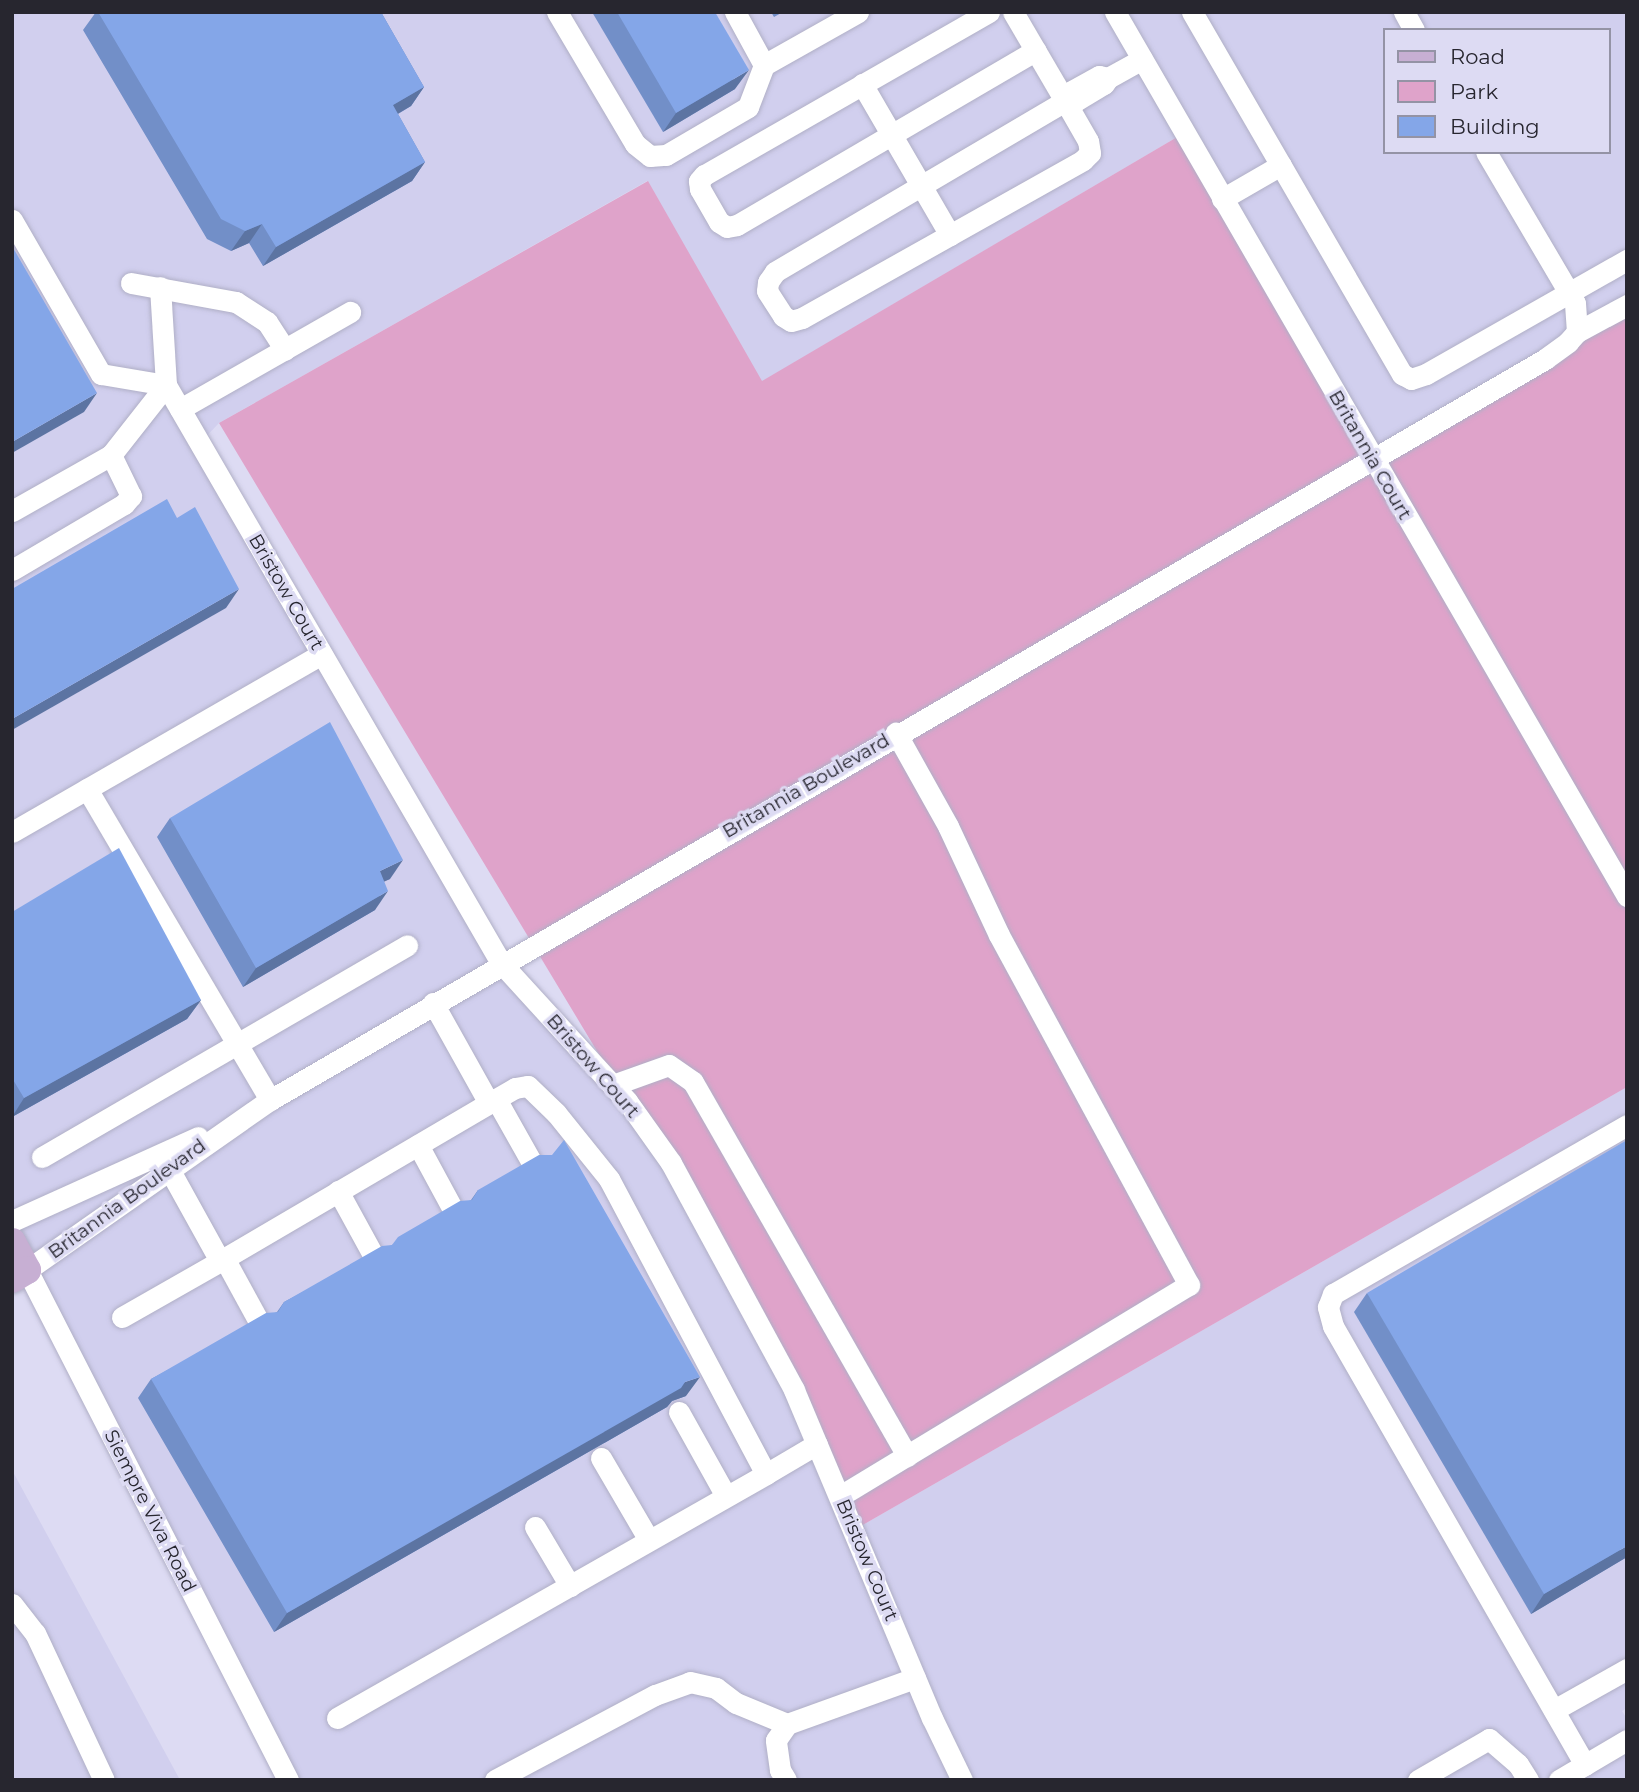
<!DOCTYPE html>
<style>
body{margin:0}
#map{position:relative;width:1639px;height:1792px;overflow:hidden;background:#dddbf3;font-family:Montserrat,sans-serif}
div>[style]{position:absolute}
.built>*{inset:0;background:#d1cfee}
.green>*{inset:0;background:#dfa3ca}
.roads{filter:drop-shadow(0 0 2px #b0afc6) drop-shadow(0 0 2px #b0afc6)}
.minor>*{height:21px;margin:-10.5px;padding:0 10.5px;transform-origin:10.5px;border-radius:10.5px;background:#fff}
.major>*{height:28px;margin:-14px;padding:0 14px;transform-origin:14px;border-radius:14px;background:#c7afd3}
.wall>*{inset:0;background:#728fc8}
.shaded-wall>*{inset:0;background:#5c74a2}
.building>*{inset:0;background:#84a6e8}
span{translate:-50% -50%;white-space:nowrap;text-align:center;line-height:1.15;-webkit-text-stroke:7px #dddbf3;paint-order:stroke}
.street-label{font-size:19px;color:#27262f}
.frame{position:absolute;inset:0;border:14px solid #27262f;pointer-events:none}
.legend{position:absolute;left:1383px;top:28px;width:228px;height:126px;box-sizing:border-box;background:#dddbf3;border:2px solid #9493a5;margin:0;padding:9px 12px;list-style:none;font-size:21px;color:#27262f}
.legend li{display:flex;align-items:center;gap:14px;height:35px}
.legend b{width:35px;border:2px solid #9493a5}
</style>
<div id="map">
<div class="built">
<i style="clip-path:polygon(evenodd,12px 12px,1627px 12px,1627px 305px,1372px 457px,1184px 133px,761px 382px,647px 181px,219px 423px,200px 443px,501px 962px,627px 1101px,794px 1390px,854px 1530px,1627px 1087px,1627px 1708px,1622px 1711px,1627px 1719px,1627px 1780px,288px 1780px,12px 1241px,12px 12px,1385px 30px,1609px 30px,1609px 152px,1385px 152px,1385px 30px)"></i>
<i style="clip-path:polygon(12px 1470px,180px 1780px,12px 1780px)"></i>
</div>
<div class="green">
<i style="clip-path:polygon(1184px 133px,1372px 457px,1627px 311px,1627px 1087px,854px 1530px,794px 1390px,627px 1101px,219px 423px,648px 181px,762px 381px)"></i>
</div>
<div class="roads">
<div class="minor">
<i style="left:557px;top:12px;width:153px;rotate:59.4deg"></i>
<i style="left:635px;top:144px;width:19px;rotate:39deg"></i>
<i style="left:650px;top:156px;width:16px;rotate:-4deg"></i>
<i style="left:666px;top:155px;width:95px;rotate:-30.3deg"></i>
<i style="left:748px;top:107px;width:45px;rotate:-69.1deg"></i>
<i style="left:735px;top:12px;width:60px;rotate:61.3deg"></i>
<i style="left:764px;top:65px;width:108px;rotate:-29.4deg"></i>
<i style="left:989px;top:12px;width:328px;rotate:150.2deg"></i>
<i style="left:704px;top:175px;width:8px;rotate:130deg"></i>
<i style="left:699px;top:181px;width:8px;rotate:83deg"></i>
<i style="left:700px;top:189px;width:38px;rotate:60deg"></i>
<i style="left:719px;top:222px;width:9px;rotate:32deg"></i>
<i style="left:727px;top:227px;width:10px;rotate:-11deg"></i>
<i style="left:737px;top:225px;width:346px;rotate:-30.3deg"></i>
<i style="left:1013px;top:12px;width:103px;rotate:59.7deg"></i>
<i style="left:1065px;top:101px;width:337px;rotate:149.5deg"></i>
<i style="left:775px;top:272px;width:12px;rotate:125deg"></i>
<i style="left:768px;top:282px;width:9px;rotate:96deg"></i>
<i style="left:767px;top:291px;width:30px;rotate:57deg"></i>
<i style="left:783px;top:316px;width:9px;rotate:32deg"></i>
<i style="left:791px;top:321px;width:11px;rotate:-15deg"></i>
<i style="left:802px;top:318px;width:322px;rotate:-29.3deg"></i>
<i style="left:1083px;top:160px;width:10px;rotate:-45deg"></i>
<i style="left:1090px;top:153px;width:12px;rotate:-99deg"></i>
<i style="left:1088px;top:141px;width:46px;rotate:-119.9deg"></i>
<i style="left:1115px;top:12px;width:1022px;rotate:59.92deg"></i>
<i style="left:1192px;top:12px;width:419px;rotate:59.9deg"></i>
<i style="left:1402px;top:374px;width:10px;rotate:29deg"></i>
<i style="left:1411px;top:379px;width:16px;rotate:-18deg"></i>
<i style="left:1426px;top:374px;width:231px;rotate:-29.6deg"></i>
<i style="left:1404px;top:12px;width:21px;rotate:61deg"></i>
<i style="left:1108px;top:78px;width:9px;rotate:-167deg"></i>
<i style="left:1099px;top:76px;width:31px;rotate:151deg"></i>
<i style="left:1072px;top:91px;width:12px;rotate:125deg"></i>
<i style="left:1065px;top:101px;width:12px;rotate:-5deg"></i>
<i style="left:1077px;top:100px;width:31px;rotate:-31deg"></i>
<i style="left:1104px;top:84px;width:7px;rotate:-56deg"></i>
<i style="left:1108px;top:78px;width:39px;rotate:-29deg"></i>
<i style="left:862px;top:84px;width:175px;rotate:59.8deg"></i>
<i style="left:1222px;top:199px;width:68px;rotate:-30deg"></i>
<i style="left:12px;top:220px;width:178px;rotate:60deg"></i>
<i style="left:101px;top:374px;width:66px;rotate:9.6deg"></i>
<i style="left:131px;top:283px;width:107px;rotate:10.3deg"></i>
<i style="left:236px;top:302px;width:37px;rotate:33deg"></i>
<i style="left:267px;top:322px;width:33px;rotate:57deg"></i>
<i style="left:1577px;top:332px;width:57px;rotate:-28.4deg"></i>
<i style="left:166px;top:385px;width:668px;rotate:59.9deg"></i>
<i style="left:501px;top:963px;width:187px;rotate:47.6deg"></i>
<i style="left:627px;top:1101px;width:76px;rotate:54.6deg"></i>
<i style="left:671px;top:1163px;width:258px;rotate:61.5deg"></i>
<i style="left:794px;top:1390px;width:356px;rotate:67.2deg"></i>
<i style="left:932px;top:1718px;width:69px;rotate:64.2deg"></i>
<i style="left:180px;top:409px;width:196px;rotate:-29.7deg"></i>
<i style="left:12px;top:511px;width:114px;rotate:-29.5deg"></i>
<i style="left:12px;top:570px;width:130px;rotate:-30.5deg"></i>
<i style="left:124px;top:504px;width:11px;rotate:-49deg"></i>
<i style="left:131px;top:496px;width:46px;rotate:-116deg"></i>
<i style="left:111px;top:455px;width:89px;rotate:-51.8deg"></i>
<i style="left:166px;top:385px;width:98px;rotate:-93.5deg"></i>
<i style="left:87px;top:789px;width:361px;rotate:59.5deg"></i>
<i style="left:12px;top:832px;width:357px;rotate:-29.9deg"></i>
<i style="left:433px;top:1003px;width:115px;rotate:60.8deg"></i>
<i style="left:613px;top:1085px;width:59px;rotate:-19.7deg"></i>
<i style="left:669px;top:1065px;width:29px;rotate:35deg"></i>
<i style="left:693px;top:1082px;width:431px;rotate:60.2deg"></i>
<i style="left:496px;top:1099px;width:73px;rotate:60.6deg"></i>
<i style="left:418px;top:1145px;width:72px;rotate:61.6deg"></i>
<i style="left:42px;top:1157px;width:422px;rotate:-30.1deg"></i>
<i style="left:338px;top:1191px;width:71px;rotate:61.3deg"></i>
<i style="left:12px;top:1221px;width:204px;rotate:-24.3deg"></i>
<i style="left:224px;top:1258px;width:71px;rotate:61.3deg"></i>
<i style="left:220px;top:1261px;width:312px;rotate:-30.4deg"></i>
<i style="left:489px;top:1103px;width:30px;rotate:-30deg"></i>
<i style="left:515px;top:1088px;width:13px;rotate:-9deg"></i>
<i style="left:528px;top:1086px;width:39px;rotate:44deg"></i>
<i style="left:556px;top:1113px;width:85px;rotate:51.2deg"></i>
<i style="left:609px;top:1179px;width:334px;rotate:62deg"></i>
<i style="left:766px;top:1474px;width:59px;rotate:-30.5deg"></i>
<i style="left:122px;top:1317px;width:113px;rotate:-29.7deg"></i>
<i style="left:220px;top:1261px;width:105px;rotate:-119deg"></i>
<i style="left:679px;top:1412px;width:96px;rotate:60.8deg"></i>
<i style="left:601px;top:1458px;width:95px;rotate:59.7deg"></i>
<i style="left:840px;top:1496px;width:408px;rotate:-31.2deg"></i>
<i style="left:1189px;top:1285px;width:398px;rotate:-118.5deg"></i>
<i style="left:999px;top:935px;width:120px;rotate:-115.1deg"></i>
<i style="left:948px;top:826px;width:107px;rotate:-119.2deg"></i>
<i style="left:535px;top:1527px;width:69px;rotate:59.3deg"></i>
<i style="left:12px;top:1604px;width:37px;rotate:52deg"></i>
<i style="left:35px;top:1633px;width:162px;rotate:64.9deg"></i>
<i style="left:1554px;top:1710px;width:84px;rotate:-29.3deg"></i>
<i style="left:337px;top:1718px;width:494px;rotate:-29.6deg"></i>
<i style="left:1585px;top:1765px;width:506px;rotate:-119.86deg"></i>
<i style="left:1333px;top:1326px;width:20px;rotate:-105deg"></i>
<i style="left:1328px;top:1307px;width:14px;rotate:-69deg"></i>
<i style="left:1333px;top:1294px;width:339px;rotate:-29.9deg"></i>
<i style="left:288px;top:1780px;width:573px;rotate:-117.1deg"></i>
<i style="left:27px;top:1270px;width:297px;rotate:-35deg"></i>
<i style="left:270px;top:1100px;width:1475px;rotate:-30.16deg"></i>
<i style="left:1545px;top:359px;width:29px;rotate:-36deg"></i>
<i style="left:1568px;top:342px;width:13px;rotate:-48deg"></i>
<i style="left:1577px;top:332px;width:29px;rotate:-94deg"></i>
<i style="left:1575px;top:303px;width:175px;rotate:-120.5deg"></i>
<i style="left:495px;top:1780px;width:181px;rotate:-28deg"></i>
<i style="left:655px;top:1695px;width:37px;rotate:-20deg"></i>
<i style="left:690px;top:1682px;width:27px;rotate:13deg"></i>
<i style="left:716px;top:1688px;width:25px;rotate:37deg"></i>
<i style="left:736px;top:1703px;width:55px;rotate:22.4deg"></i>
<i style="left:786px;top:1780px;width:12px;rotate:-121deg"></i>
<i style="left:780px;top:1770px;width:30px;rotate:-98deg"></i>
<i style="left:776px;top:1740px;width:19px;rotate:-55deg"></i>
<i style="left:787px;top:1724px;width:136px;rotate:-19.8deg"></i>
<i style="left:1418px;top:1780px;width:82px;rotate:-30deg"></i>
<i style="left:1489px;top:1739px;width:38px;rotate:41deg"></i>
<i style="left:1518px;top:1764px;width:19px;rotate:58deg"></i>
<i style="left:1559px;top:1780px;width:79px;rotate:-30.5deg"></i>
</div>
<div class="major">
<i style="left:12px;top:1242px;width:32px;rotate:62deg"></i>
<i style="left:27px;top:1270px;width:17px;rotate:149deg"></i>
</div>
</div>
<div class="wall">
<i style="clip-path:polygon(96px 12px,381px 12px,424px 87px,411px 106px,398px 114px,425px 162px,412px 181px,263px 266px,249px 243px,231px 251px,207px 239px,83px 30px)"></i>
<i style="clip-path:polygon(592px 12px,715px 12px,735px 89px,663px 132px)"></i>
<i style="clip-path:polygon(771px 12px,783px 12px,774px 17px)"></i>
<i style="clip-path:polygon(170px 818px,390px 879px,384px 881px,375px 910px,243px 987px,157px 837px)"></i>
<i style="clip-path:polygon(12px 912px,201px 1000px,187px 1019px,12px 1117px)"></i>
<i style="clip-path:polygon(478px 1190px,686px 1396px,672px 1401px,667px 1407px,274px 1632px,138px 1398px,151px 1379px,277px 1312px,284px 1302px,392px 1245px,471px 1200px)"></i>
<i style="clip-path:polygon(1367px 1293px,1627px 1557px,1531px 1614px,1354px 1312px)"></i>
</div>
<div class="shaded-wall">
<i style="clip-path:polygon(749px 70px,735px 89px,663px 132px,676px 113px)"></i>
<i style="clip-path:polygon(424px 87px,411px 106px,380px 124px,393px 105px)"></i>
<i style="clip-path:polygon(425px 162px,412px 181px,263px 266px,276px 247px)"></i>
<i style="clip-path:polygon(262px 224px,249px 243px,231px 251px,245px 231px)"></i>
<i style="clip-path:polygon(97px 393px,84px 412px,12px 453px,12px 442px)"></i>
<i style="clip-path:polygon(239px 589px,226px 608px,12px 730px,12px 719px)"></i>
<i style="clip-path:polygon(403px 860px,390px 879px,366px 890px,380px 871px)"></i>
<i style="clip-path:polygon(388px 891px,375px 910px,243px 987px,256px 968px)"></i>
<i style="clip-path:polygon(201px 1000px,187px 1019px,12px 1117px,24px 1098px)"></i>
<i style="clip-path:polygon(700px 1377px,686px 1396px,672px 1401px,667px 1407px,274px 1632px,287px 1613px,685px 1382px)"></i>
<i style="clip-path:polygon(1627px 1546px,1627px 1557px,1531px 1614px,1544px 1594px)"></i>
</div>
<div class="building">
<i style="clip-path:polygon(98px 12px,381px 12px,424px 87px,393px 105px,425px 162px,276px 247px,262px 224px,245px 231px,221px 219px)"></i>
<i style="clip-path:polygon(617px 12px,715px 12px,749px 70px,676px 113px)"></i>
<i style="clip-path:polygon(12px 246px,97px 393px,12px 442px)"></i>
<i style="clip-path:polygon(167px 499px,177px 518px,195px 507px,239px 589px,12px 719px,12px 589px)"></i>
<i style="clip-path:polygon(330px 722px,403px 860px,380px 871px,388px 891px,256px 968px,170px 818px)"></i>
<i style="clip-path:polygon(119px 848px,201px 1000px,24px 1098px,12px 1078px,12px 912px)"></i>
<i style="clip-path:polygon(564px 1140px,700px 1377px,685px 1382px,681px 1388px,287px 1613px,151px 1379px,266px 1313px,278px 1312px,284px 1302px,382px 1246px,392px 1245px,398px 1237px,460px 1201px,472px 1200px,478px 1190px,539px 1155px,552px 1155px)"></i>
<i style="clip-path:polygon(1627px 1140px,1627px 1546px,1544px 1594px,1367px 1293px)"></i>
</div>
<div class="street-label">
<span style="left:1370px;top:455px;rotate:60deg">Britannia Court</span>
<span style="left:286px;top:592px;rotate:60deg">Bristow Court</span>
<span style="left:806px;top:786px;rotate:-30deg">Britannia Boulevard</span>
<span style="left:593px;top:1066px;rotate:49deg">Bristow Court</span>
<span style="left:127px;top:1199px;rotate:-36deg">Britannia Boulevard</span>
<span style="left:150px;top:1511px;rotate:63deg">Siempre Viva Road</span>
<span style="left:867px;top:1560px;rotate:67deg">Bristow Court</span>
</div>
<div class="frame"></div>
<ul class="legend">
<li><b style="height:9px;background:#c7afd3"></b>Road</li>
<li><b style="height:19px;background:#dfa3ca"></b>Park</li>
<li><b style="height:19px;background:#84a6e8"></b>Building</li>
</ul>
</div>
